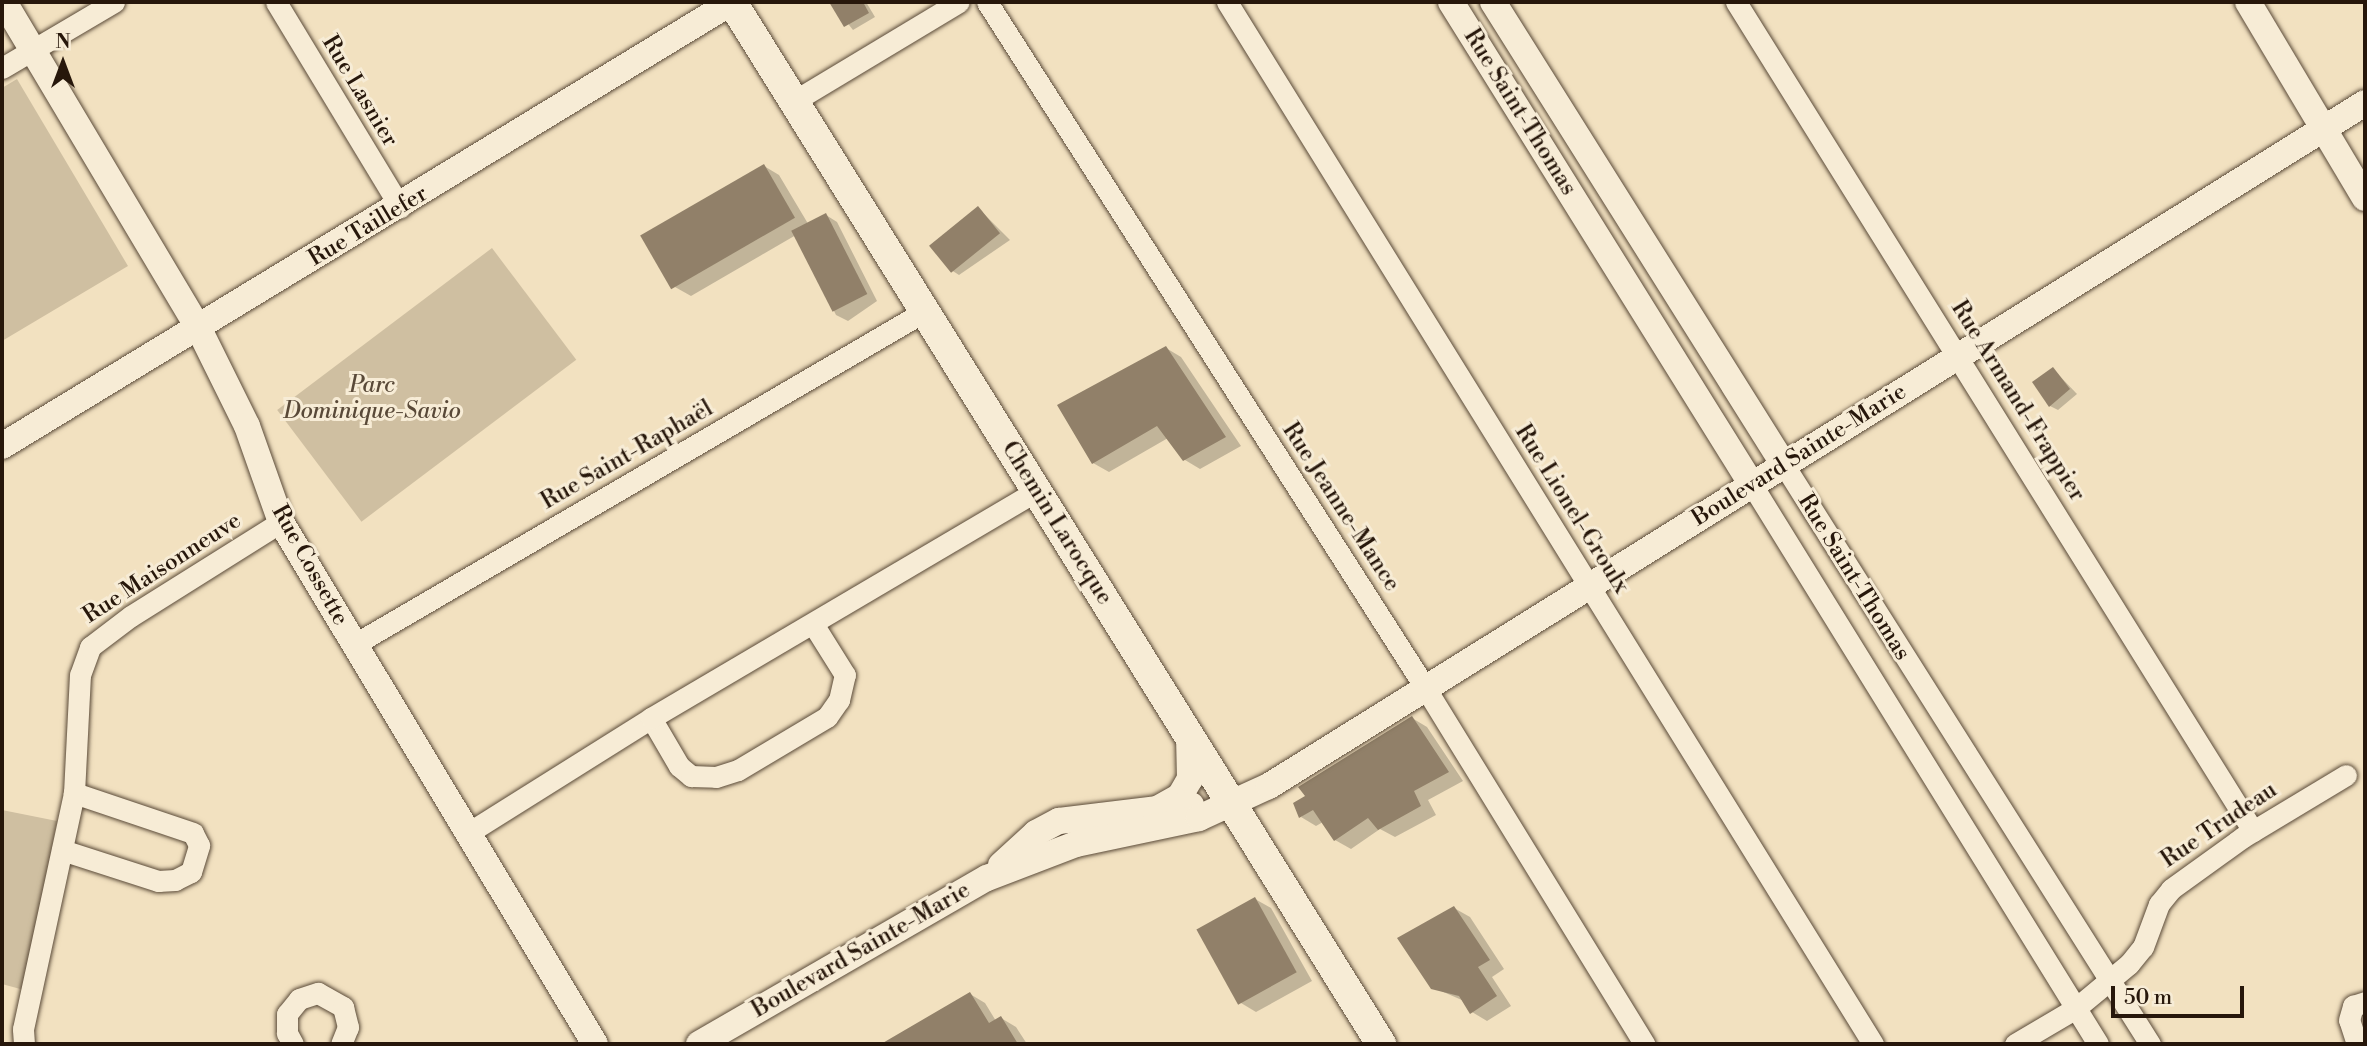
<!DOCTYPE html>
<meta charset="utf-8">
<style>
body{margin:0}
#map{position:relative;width:2367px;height:1046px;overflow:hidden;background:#f2e1c0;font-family:"Libre Bodoni",serif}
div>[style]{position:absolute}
.green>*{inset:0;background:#cfbfa1;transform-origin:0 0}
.shadow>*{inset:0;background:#0003}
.building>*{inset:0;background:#918069;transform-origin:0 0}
.roads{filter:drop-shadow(0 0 2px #5a4a38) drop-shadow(0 0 2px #5a4a38)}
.minor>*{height:21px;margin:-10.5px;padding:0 10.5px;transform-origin:10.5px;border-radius:10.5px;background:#f7ecd6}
.tertiary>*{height:26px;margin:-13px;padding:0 13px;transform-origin:13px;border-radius:13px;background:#f7ecd6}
.secondary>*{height:30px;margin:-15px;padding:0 15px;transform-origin:15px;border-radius:15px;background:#f7ecd6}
span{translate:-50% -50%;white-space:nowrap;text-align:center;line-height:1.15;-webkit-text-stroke:6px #f7ecd6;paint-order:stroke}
.street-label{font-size:23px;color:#27170b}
.park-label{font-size:23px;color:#594938;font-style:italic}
.frame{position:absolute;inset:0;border:4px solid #27170b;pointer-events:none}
.north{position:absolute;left:28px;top:28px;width:70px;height:70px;-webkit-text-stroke:5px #f7ecd6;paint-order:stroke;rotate:0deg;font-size:19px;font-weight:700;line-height:28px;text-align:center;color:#27170b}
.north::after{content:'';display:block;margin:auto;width:24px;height:32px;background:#27170b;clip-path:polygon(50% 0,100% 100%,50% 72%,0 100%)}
.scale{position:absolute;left:2111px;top:986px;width:133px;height:32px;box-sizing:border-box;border:4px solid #27170b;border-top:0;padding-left:9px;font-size:21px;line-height:24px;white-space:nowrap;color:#27170b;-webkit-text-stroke:5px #f7ecd6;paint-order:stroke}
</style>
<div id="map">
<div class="green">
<i style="clip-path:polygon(17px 79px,128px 266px,2px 341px,2px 88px)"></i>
<i style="left:492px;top:248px;width:140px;height:269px;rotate:53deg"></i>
<i style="clip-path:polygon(2px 810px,57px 821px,24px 990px,2px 984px)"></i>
</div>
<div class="shadow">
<i style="clip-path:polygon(831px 2px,866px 2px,875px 17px,853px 30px)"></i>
<i style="clip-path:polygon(764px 166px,779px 175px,810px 227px,826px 215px,837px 222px,877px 301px,848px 321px,836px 315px,796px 235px,691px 296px,675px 287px)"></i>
<i style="clip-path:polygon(978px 208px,1010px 240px,959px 275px,948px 268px)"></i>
<i style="clip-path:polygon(1166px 348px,1181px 357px,1241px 446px,1200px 469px,1185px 460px,1168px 438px,1109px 472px,1093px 463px)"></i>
<i style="clip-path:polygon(2053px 369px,2077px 394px,2058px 410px,2050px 406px)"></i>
<i style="clip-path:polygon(1412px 718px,1427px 727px,1463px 781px,1428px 800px,1436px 815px,1395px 837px,1380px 829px,1351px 849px,1335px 840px,1323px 822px,1316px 826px,1301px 817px)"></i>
<i style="clip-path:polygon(1255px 899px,1271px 908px,1312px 981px,1256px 1012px,1241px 1003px)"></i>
<i style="clip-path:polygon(1454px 908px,1470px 917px,1504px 969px,1492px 977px,1511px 1006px,1487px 1021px,1472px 1012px,1464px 1001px,1432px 987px)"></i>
<i style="clip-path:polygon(970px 994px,985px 1003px,996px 1021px,1001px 1018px,1016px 1027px,1027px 1044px,885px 1044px)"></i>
</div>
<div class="building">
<i style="clip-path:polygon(829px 2px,863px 2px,869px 13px,844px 27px)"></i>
<i style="left:764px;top:164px;width:62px;height:143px;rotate:60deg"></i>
<i style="left:978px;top:206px;width:35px;height:63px;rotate:51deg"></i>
<i style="left:826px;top:213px;width:91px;height:39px;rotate:63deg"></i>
<i style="clip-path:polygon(1166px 346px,1226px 437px,1183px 461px,1157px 426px,1092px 464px,1057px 405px)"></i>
<i style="clip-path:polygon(2053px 367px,2070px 389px,2049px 407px,2032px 382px)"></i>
<i style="clip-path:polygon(1412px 716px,1449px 772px,1414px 791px,1421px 806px,1378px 830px,1368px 818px,1334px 841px,1313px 810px,1299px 818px,1293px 803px,1305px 796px,1298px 787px)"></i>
<i style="left:1255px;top:897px;width:86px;height:67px;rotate:61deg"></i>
<i style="clip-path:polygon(1454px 906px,1490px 960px,1478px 967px,1497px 996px,1470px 1014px,1459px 996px,1431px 989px,1397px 938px)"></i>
<i style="clip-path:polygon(970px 992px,989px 1023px,1001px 1016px,1018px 1044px,881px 1044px)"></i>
</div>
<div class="roads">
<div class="minor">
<i style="left:276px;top:2px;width:240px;rotate:58.8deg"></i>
<i style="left:987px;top:2px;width:815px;rotate:57.42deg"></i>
<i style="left:1426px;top:689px;width:417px;rotate:58.4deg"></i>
<i style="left:1227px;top:2px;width:1226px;rotate:58.2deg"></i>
<i style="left:1736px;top:2px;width:977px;rotate:58.05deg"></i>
<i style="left:2px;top:68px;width:130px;rotate:-30.5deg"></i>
<i style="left:794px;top:101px;width:192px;rotate:-31deg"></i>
<i style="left:1784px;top:465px;width:685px;rotate:57.7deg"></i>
<i style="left:1752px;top:485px;width:657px;rotate:58.24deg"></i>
<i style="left:355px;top:644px;width:660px;rotate:-30.29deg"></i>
<i style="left:651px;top:718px;width:56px;rotate:59.7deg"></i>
<i style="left:679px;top:766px;width:16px;rotate:40deg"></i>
<i style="left:691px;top:776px;width:25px;rotate:2deg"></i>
<i style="left:716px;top:777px;width:23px;rotate:-18deg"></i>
<i style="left:738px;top:770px;width:104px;rotate:-30.8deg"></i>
<i style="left:827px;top:717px;width:21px;rotate:-55deg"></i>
<i style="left:839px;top:700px;width:26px;rotate:-77deg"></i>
<i style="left:845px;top:675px;width:60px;rotate:-122.1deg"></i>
<i style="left:468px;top:833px;width:216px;rotate:-32.1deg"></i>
<i style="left:651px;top:718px;width:448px;rotate:-30.5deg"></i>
<i style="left:62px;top:850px;width:101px;rotate:17.9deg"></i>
<i style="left:158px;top:881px;width:17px;rotate:-3deg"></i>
<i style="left:175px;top:880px;width:18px;rotate:-27deg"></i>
<i style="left:191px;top:872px;width:28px;rotate:-73deg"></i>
<i style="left:199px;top:845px;width:13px;rotate:-117deg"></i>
<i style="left:193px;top:833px;width:126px;rotate:-161.4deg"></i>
<i style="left:24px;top:1044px;width:15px;rotate:-94deg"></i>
<i style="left:23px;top:1029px;width:241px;rotate:-77.8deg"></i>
<i style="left:74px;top:793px;width:118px;rotate:-87.1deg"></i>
<i style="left:80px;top:675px;width:30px;rotate:-70deg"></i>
<i style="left:90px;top:647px;width:51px;rotate:-37.1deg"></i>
<i style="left:131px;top:616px;width:177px;rotate:-32.1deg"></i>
<i style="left:293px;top:1044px;width:13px;rotate:-119deg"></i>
<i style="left:287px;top:1033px;width:19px;rotate:-90deg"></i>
<i style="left:287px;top:1014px;width:19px;rotate:-51deg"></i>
<i style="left:299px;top:999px;width:20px;rotate:-18deg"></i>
<i style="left:318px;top:993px;width:29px;rotate:29deg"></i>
<i style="left:343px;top:1007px;width:21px;rotate:76deg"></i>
<i style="left:348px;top:1027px;width:18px;rotate:112deg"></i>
<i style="left:2015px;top:1044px;width:71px;rotate:-30.5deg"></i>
<i style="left:2076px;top:1008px;width:69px;rotate:-39.7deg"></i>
<i style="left:2129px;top:964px;width:22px;rotate:-51deg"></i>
<i style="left:2143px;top:947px;width:46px;rotate:-69.6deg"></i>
<i style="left:2159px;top:904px;width:19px;rotate:-51deg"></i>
<i style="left:2171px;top:889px;width:89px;rotate:-35.8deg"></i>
<i style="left:2243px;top:837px;width:120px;rotate:-31deg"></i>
<i style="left:2357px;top:1044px;width:25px;rotate:-108deg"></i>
<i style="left:2349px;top:1020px;width:15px;rotate:-74deg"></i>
<i style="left:2353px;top:1006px;width:13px;rotate:-18deg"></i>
</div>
<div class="tertiary">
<i style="left:4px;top:2px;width:378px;rotate:59.2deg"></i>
<i style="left:198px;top:327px;width:110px;rotate:63.7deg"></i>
<i style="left:247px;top:426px;width:102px;rotate:70.5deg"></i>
<i style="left:281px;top:522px;width:609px;rotate:58.97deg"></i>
<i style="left:1451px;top:2px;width:569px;rotate:58.07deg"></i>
<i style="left:1493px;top:2px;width:547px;rotate:57.85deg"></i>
<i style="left:2248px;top:2px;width:228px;rotate:59.2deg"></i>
<i style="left:2px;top:446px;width:854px;rotate:-31.31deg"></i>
<i style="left:1157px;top:809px;width:26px;rotate:-29deg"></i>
<i style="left:1180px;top:796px;width:20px;rotate:-60deg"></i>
<i style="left:1190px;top:779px;width:43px;rotate:-91.3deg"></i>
<i style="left:1001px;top:865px;width:47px;rotate:-42.4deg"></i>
<i style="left:1036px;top:833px;width:26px;rotate:-28deg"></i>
<i style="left:1059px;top:821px;width:133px;rotate:-6.9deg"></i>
<i style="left:699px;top:1044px;width:332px;rotate:-30deg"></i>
<i style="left:987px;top:878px;width:95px;rotate:-20.9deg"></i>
<i style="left:1076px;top:844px;width:126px;rotate:-11.9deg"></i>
<i style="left:1199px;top:818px;width:77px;rotate:-24.6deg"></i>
<i style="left:1269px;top:786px;width:1291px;rotate:-31.93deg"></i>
</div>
<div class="secondary">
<i style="left:732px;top:2px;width:1228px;rotate:58.08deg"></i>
</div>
</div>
<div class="street-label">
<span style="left:360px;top:91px;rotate:59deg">Rue Lasnier</span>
<span style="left:1520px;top:112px;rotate:58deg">Rue Saint-Thomas</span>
<span style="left:368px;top:226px;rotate:-31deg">Rue Taillefer</span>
<span style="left:2018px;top:401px;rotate:58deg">Rue Armand-Frappier</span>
<span style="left:627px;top:455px;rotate:-30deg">Rue Saint-Raphaël</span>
<span style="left:1799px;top:455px;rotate:-32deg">Boulevard Sainte-Marie</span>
<span style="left:1341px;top:507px;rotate:57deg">Rue Jeanne-Mance</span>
<span style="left:1572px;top:509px;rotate:58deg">Rue Lionel-Groulx</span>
<span style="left:1057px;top:523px;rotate:58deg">Chemin Larocque</span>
<span style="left:310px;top:565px;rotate:61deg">Rue Cossette</span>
<span style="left:162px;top:568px;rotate:-33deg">Rue Maisonneuve</span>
<span style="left:1854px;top:577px;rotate:58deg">Rue Saint-Thomas</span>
<span style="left:2219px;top:825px;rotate:-34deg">Rue Trudeau</span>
<span style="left:861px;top:950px;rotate:-30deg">Boulevard Sainte-Marie</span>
</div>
<div class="park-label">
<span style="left:372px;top:398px">Parc<br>Dominique-Savio</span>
</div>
<div class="frame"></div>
<div class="north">N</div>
<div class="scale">50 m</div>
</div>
